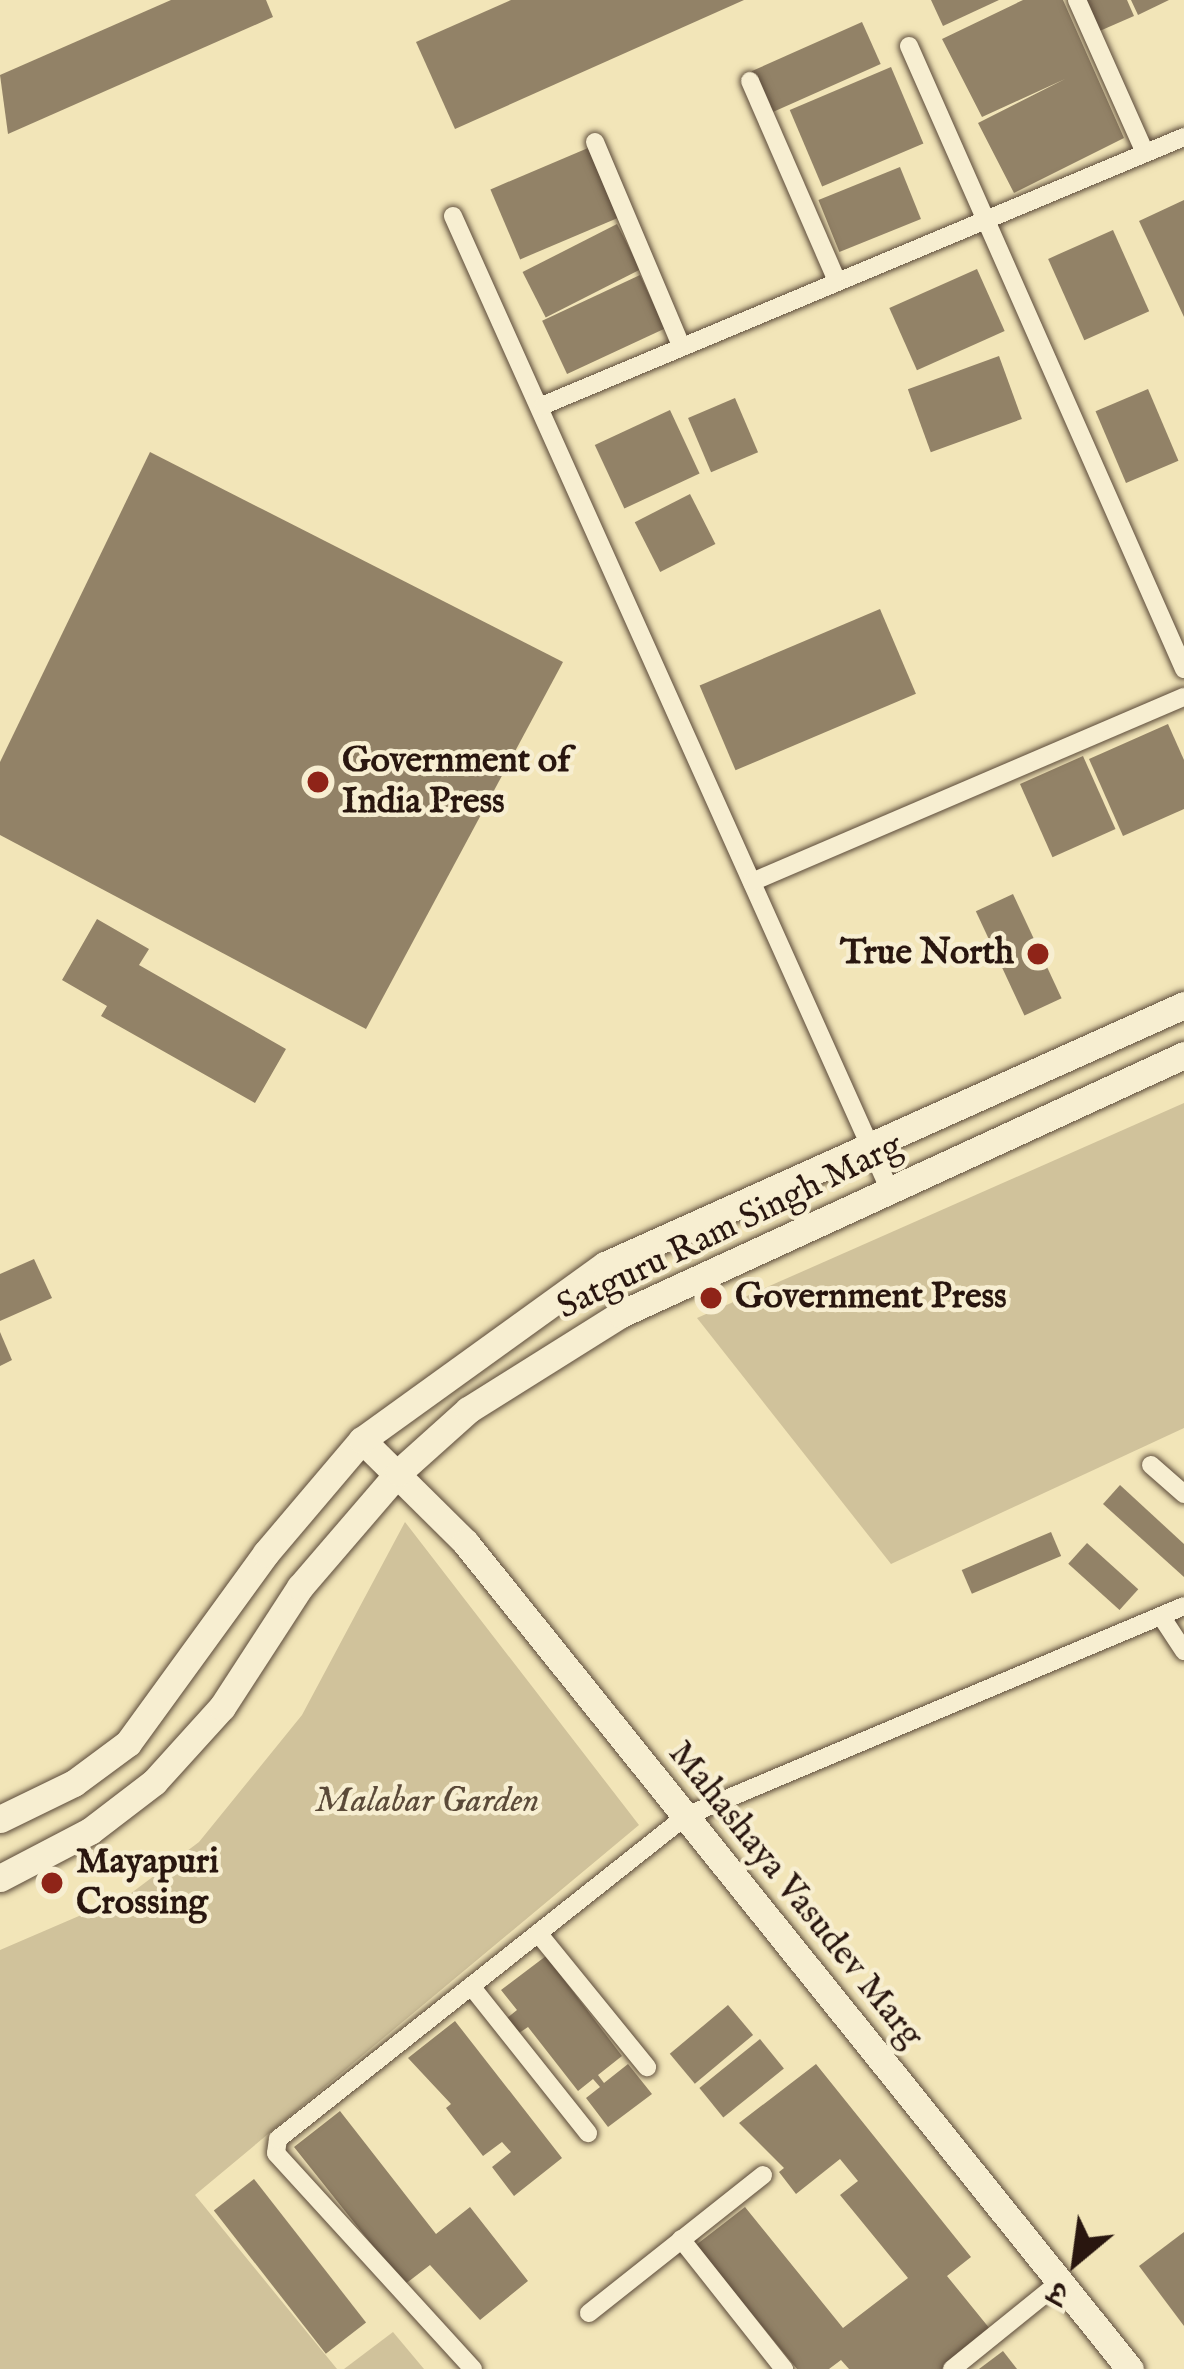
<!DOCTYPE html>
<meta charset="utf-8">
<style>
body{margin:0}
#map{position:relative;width:1184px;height:2369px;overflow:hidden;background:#f2e5b8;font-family:"IM FELL English","Noto Serif Devanagari",serif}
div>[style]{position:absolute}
.green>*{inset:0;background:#d0c29b}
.building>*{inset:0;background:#928267;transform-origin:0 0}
.roads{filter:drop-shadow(0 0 3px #5b4a39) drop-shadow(0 0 3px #5b4a39)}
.street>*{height:18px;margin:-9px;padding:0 9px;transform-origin:9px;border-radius:9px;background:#f7eed1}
.secondary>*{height:27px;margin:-13.5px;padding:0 13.5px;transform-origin:13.5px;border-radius:13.5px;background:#f7eed1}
.dots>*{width:33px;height:33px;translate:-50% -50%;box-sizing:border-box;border:6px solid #f7eed1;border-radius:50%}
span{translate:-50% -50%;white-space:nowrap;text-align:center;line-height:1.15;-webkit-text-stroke:9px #f7eed1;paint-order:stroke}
.poi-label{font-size:36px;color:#29160f;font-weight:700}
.left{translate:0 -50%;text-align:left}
.right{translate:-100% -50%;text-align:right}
.street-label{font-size:36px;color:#29160f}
.park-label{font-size:36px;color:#5b4a39;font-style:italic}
.north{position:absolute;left:1016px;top:2201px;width:120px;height:120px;-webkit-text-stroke:9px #f7eed1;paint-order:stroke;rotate:209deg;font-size:33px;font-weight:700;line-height:48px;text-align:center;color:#29160f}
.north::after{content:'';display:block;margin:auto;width:42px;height:54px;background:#29160f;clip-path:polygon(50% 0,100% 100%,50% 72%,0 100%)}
</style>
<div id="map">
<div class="green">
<i style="clip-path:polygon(1184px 1103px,1184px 1428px,891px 1564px,697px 1318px)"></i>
<i style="clip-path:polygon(405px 1522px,639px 1825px,195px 2195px,337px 2369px,0 2369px,0 1950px,130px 1894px,199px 1842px,302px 1715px)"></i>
<i style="clip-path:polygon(393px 2332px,424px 2369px,344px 2369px)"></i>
</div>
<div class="building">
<i style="clip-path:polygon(171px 0,266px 0,273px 17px,8px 134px,0 75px)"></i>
<i style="clip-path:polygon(511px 0,744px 0,455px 129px,416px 42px)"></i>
<i style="clip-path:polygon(931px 0,999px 0,943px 26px)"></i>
<i style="clip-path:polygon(1023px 0,1063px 0,1124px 138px,1014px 193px,978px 123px,1065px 79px,982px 117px,942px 39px)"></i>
<i style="clip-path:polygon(1079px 0,1127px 0,1134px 16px,1095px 33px)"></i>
<i style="clip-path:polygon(1131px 0,1169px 0,1138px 15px)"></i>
<i style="left:862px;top:22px;width:46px;height:121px;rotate:66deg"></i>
<i style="left:891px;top:67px;width:83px;height:110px;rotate:67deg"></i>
<i style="left:588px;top:148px;width:76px;height:106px;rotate:67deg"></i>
<i style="left:900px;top:167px;width:56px;height:88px;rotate:68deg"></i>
<i style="clip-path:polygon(1184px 200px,1184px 317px,1139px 221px)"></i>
<i style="left:617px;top:224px;width:51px;height:106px;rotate:63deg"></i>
<i style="left:1113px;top:230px;width:89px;height:71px;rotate:66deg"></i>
<i style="left:977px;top:269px;width:68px;height:96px;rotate:66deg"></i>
<i style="left:640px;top:275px;width:59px;height:108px;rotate:65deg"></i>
<i style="left:999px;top:356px;width:67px;height:97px;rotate:70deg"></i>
<i style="left:1148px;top:389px;width:78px;height:57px;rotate:67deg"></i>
<i style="left:735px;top:398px;width:59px;height:51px;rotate:67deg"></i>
<i style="left:670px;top:410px;width:70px;height:83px;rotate:65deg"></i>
<i style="clip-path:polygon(150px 452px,563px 662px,366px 1029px,0 835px,0 762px)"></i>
<i style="left:690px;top:494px;width:56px;height:62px;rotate:63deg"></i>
<i style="left:880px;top:609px;width:92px;height:196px;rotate:67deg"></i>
<i style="clip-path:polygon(1168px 724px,1184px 760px,1184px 809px,1123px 836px,1089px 759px)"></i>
<i style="left:1083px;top:756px;width:80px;height:69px;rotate:66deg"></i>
<i style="left:1013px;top:894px;width:115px;height:41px;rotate:65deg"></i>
<i style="clip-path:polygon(97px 919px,149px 949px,139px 965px,286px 1049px,255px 1103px,101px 1016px,107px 1006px,62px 980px)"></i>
<i style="clip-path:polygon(34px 1259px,52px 1298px,0 1321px,0 1274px)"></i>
<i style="clip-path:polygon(0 1332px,12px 1360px,0 1366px)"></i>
<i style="clip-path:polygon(1120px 1485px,1184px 1544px,1184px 1577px,1103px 1504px)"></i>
<i style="left:1051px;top:1532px;width:26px;height:97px;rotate:67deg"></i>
<i style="left:1087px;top:1543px;width:69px;height:28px;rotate:42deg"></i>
<i style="clip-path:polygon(546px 1956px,622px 2056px,598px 2075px,604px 2083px,628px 2064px,652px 2094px,608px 2127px,586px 2098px,600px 2087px,593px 2079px,578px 2091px,528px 2027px,519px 2033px,507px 2018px,517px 2010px,501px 1990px)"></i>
<i style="left:728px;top:2005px;width:39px;height:76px;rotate:50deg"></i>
<i style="clip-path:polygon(455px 2021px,562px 2158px,514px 2196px,492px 2167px,511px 2152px,502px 2142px,483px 2156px,446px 2108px,451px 2104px,408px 2058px)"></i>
<i style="left:760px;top:2039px;width:38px;height:78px;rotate:51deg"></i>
<i style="clip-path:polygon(816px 2064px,971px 2257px,947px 2276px,990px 2329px,942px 2369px,849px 2369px,841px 2360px,829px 2369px,797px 2369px,696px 2245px,745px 2207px,843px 2328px,908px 2278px,840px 2195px,858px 2181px,840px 2159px,796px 2194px,779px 2172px,784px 2168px,739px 2123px)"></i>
<i style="clip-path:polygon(340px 2111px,436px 2234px,470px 2207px,528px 2281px,480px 2320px,430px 2265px,404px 2285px,294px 2147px)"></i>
<i style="left:254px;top:2179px;width:182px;height:51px;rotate:52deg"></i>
<i style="clip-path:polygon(1184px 2232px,1184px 2326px,1139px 2266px)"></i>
<i style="clip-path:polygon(1003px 2351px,1017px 2369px,979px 2369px)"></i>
</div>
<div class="roads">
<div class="street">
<i style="left:1077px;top:0;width:167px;rotate:66deg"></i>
<i style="left:909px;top:46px;width:681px;rotate:66.18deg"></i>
<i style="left:750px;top:81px;width:218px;rotate:66.5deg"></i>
<i style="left:595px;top:142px;width:221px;rotate:67.1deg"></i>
<i style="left:453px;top:216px;width:1063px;rotate:65.85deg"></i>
<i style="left:544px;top:405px;width:694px;rotate:-22.72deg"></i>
<i style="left:752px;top:882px;width:470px;rotate:-23.2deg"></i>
<i style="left:1151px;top:1465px;width:44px;rotate:41.3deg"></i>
<i style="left:1161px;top:1616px;width:42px;rotate:56.7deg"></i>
<i style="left:538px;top:1933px;width:173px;rotate:50.9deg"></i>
<i style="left:471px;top:1986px;width:188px;rotate:51.5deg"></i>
<i style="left:681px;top:2239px;width:166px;rotate:51.6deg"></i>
<i style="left:589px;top:2313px;width:222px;rotate:-38.4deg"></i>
<i style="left:473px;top:2369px;width:292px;rotate:-132.4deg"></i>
<i style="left:276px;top:2153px;width:14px;rotate:-82deg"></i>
<i style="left:278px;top:2139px;width:520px;rotate:-38.37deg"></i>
<i style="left:686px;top:1816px;width:540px;rotate:-22.86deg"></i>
<i style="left:952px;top:2369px;width:139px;rotate:-38.9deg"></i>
</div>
<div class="secondary">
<i style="left:362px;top:1440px;width:145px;rotate:44.7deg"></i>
<i style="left:465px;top:1542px;width:1061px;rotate:51.2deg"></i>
<i style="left:0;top:1819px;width:82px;rotate:-25.9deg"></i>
<i style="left:74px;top:1783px;width:67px;rotate:-36.5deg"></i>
<i style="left:128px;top:1743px;width:235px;rotate:-54deg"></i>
<i style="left:266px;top:1553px;width:148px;rotate:-49.7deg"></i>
<i style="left:362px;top:1440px;width:299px;rotate:-35.8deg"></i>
<i style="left:605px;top:1265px;width:635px;rotate:-24.18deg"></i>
<i style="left:0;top:1878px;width:102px;rotate:-27.6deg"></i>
<i style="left:90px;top:1831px;width:81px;rotate:-37.4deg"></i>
<i style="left:154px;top:1782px;width:101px;rotate:-47.8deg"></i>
<i style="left:222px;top:1707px;width:143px;rotate:-57deg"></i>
<i style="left:300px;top:1587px;width:152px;rotate:-49.3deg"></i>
<i style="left:399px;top:1472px;width:93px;rotate:-41.9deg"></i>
<i style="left:468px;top:1410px;width:181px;rotate:-32.1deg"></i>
<i style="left:621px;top:1314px;width:620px;rotate:-24.7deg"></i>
</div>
</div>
<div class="dots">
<i style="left:318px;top:782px;background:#8f2418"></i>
<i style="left:1038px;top:954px;background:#8f2418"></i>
<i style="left:711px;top:1298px;background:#8f2418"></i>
<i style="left:52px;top:1883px;background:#8f2418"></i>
</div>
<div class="poi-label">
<span class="left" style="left:342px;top:782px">Government of<br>India Press</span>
<span class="right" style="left:1014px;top:954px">True North</span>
<span class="left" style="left:735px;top:1298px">Government Press</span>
<span class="left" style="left:76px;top:1883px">Mayapuri<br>Crossing</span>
</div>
<div class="street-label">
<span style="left:730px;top:1227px;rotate:-26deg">Satguru Ram Singh Marg</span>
<span style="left:795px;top:1895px;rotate:51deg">Mahashaya Vasudev Marg</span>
</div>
<div class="park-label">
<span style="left:427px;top:1802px">Malabar Garden</span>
</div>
<div class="north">उ</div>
</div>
